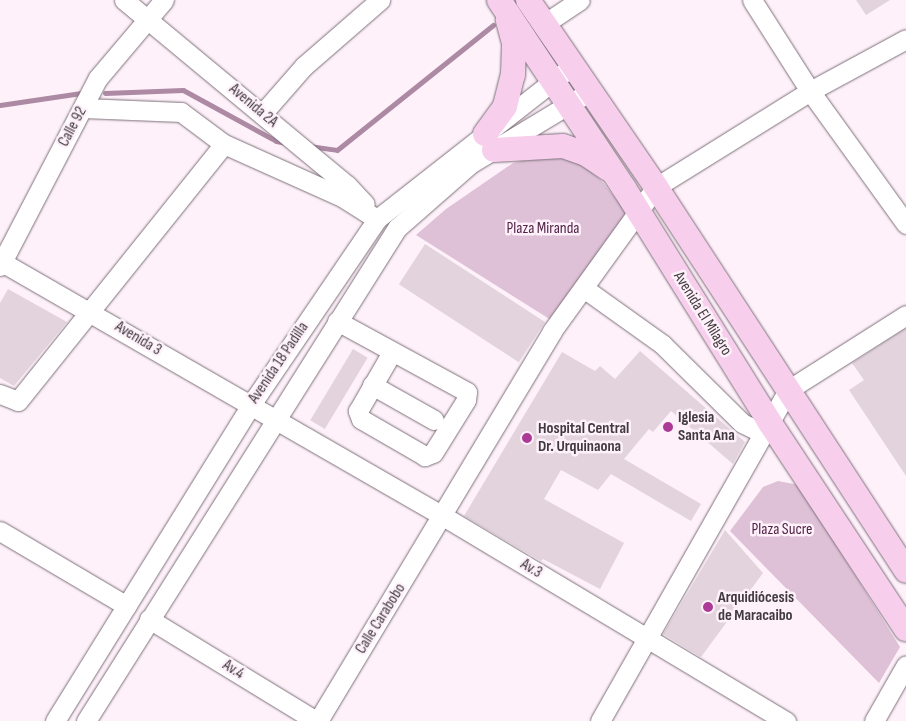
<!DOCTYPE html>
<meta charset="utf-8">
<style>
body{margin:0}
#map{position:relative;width:906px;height:721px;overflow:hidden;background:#fef1fa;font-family:"Sofia Sans Condensed",sans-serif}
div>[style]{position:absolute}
.green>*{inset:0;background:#dfc1d7}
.stream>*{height:5px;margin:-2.5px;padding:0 2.5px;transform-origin:2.5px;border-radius:2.5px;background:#ad8aa4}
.building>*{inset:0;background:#e2d3dd;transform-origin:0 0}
.roads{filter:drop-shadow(0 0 1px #7d7079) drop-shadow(0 0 1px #7d7079)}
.minor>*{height:19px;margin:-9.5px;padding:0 9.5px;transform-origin:9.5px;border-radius:9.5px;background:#fff}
.major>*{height:24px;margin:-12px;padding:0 12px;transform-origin:12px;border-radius:12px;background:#f7cfed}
.dots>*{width:14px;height:14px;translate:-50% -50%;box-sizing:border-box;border:2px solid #fef1fa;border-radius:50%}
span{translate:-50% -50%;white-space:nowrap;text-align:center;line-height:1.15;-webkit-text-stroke:5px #fef1fa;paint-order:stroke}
.street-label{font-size:16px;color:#413b3f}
.park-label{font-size:16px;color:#512347}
.poi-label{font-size:16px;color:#413b3f;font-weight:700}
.left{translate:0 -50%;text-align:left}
</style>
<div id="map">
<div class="green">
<i style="clip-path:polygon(540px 156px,562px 156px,583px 165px,602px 181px,637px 226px,559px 325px,416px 235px,446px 209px,513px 163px)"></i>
<i style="clip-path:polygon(778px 481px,799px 485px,900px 647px,879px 683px,730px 531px,763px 487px)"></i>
</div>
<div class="stream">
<i style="left:105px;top:93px;width:78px;rotate:-2.2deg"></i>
<i style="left:183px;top:90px;width:106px;rotate:28.7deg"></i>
<i style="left:276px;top:141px;width:10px;rotate:11deg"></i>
<i style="left:0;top:105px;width:82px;rotate:-8.4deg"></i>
<i style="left:309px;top:146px;width:28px;rotate:8deg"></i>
<i style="left:337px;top:150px;width:200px;rotate:-38.7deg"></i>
</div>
<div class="building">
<i style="clip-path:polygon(856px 0,890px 0,866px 15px)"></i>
<i style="left:425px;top:244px;width:143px;height:48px;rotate:33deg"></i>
<i style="clip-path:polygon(8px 289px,67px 322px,14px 386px,0 378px,0 303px)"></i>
<i style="clip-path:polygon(906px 328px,906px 476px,849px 390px,864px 380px,852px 363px)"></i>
<i style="left:353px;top:349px;width:17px;height:83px;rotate:31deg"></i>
<i style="clip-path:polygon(640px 351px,745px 442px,733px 464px,671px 411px,653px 432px,649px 429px,624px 459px,701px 504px,691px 521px,611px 474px,598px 490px,561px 470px,544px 499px,624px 543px,600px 589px,543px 559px,541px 561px,464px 516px,562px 352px,595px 371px,600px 366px,615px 379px)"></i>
<i style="clip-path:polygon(725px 530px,763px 573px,701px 657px,663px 634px)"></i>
</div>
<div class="roads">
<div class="minor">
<i style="left:124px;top:0;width:290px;rotate:39.7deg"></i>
<i style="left:347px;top:185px;width:26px;rotate:47deg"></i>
<i style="left:752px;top:0;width:108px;rotate:57.5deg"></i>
<i style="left:810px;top:91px;width:164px;rotate:54.2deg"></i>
<i style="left:544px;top:24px;width:43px;rotate:-33.7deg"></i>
<i style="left:83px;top:108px;width:98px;rotate:2.3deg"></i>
<i style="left:181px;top:112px;width:54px;rotate:36.7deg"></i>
<i style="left:262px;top:114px;width:64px;rotate:-48.8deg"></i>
<i style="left:304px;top:66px;width:101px;rotate:-41deg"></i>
<i style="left:0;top:261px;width:511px;rotate:29.93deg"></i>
<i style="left:443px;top:516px;width:400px;rotate:30.9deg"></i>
<i style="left:0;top:266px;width:212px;rotate:-62.5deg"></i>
<i style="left:98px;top:78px;width:102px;rotate:-49.8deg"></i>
<i style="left:585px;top:289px;width:95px;rotate:35.5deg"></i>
<i style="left:662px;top:344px;width:112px;rotate:44.6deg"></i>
<i style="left:742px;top:423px;width:25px;rotate:26deg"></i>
<i style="left:337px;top:321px;width:148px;rotate:28.6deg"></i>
<i style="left:467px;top:392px;width:8px;rotate:97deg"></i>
<i style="left:466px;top:400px;width:62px;rotate:121.9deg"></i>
<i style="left:433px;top:453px;width:9px;rotate:159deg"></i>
<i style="left:425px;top:456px;width:74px;rotate:-150deg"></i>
<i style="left:361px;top:419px;width:9px;rotate:-111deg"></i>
<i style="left:358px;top:411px;width:68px;rotate:-60deg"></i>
<i style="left:372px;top:385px;width:71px;rotate:29.4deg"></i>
<i style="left:0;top:394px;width:19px;rotate:21deg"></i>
<i style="left:18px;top:401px;width:329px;rotate:-51.3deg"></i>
<i style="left:224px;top:144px;width:129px;rotate:24.2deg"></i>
<i style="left:342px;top:197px;width:41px;rotate:32.2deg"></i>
<i style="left:0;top:531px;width:147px;rotate:30.6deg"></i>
<i style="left:149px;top:619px;width:196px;rotate:31.4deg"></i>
<i style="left:55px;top:721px;width:370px;rotate:-58.2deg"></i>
<i style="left:250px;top:406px;width:226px;rotate:-55.8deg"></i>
<i style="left:377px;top:219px;width:248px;rotate:-38.1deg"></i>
<i style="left:86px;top:721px;width:583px;rotate:-57.75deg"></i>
<i style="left:397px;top:228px;width:97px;rotate:-41.2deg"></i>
<i style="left:470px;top:164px;width:139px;rotate:-31.2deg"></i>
<i style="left:318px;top:721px;width:455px;rotate:-59deg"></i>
<i style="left:552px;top:331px;width:178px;rotate:-54.2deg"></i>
<i style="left:656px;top:187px;width:181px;rotate:-31.9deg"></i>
<i style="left:810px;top:91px;width:109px;rotate:-28.4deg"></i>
<i style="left:600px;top:721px;width:381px;rotate:-60.4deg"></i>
<i style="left:788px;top:390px;width:140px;rotate:-32.4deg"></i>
<i style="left:874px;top:721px;width:64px;rotate:-60.3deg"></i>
</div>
<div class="major">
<i style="left:499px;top:0;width:226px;rotate:56.4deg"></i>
<i style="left:624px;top:188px;width:277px;rotate:58.1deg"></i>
<i style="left:770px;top:423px;width:247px;rotate:56.6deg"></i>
<i style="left:528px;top:0;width:227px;rotate:55.6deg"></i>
<i style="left:656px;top:187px;width:458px;rotate:56.9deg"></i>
<i style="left:485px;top:134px;width:34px;rotate:-54deg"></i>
<i style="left:505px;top:106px;width:32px;rotate:-76deg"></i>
<i style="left:513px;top:75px;width:32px;rotate:-88deg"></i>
<i style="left:514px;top:43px;width:24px;rotate:-105deg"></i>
<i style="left:494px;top:150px;width:69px;rotate:-3.3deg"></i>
<i style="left:563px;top:146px;width:24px;rotate:19deg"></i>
<i style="left:586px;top:154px;width:27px;rotate:34deg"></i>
</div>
</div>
<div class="dots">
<i style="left:668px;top:427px;background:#ac3b97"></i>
<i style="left:527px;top:438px;background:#ac3b97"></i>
<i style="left:708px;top:607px;background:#ac3b97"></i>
</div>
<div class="street-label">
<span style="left:253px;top:106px;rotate:40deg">Avenida 2A</span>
<span style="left:73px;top:127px;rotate:-62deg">Calle 92</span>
<span style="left:702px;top:314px;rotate:58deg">Avenida El Milagro</span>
<span style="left:138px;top:339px;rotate:31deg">Avenida 3</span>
<span style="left:279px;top:363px;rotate:-56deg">Avenida 18 Padilla</span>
<span style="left:531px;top:569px;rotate:31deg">Av.3</span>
<span style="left:381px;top:619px;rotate:-58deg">Calle Carabobo</span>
<span style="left:233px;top:670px;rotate:32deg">Av.4</span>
</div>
<div class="park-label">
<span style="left:543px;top:229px">Plaza Miranda</span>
<span style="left:782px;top:530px">Plaza Sucre</span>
</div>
<div class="poi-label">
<span class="left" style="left:678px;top:427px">Iglesia<br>Santa Ana</span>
<span class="left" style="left:538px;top:438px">Hospital Central<br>Dr. Urquinaona</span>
<span class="left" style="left:718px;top:607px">Arquidiócesis<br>de Maracaibo</span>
</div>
</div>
